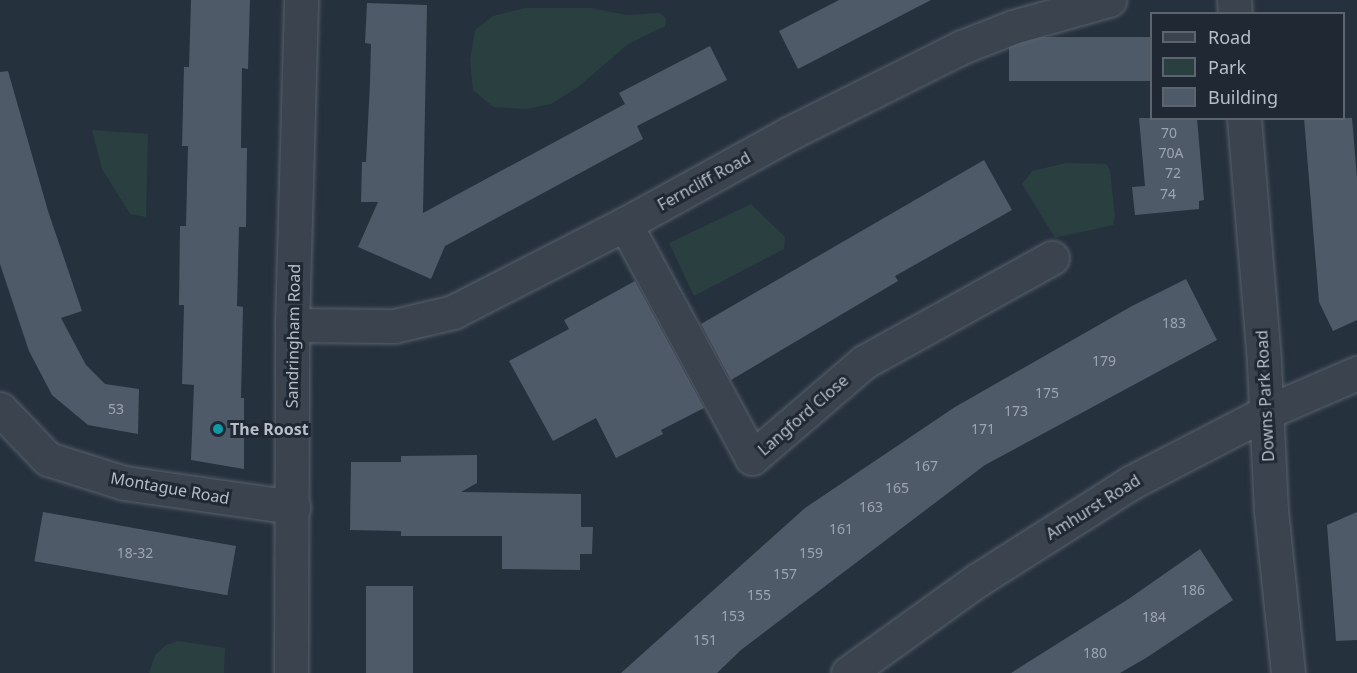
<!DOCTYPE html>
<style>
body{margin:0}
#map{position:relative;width:1357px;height:673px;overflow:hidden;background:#26313e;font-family:"Noto Sans",sans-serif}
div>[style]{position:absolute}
.green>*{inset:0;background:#293f40}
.building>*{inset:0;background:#4f5a69;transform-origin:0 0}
.roads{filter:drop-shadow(0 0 2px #58616c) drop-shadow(0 0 2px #58616c)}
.minor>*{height:33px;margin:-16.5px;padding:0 16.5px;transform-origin:16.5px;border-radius:16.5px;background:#3a434e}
.dots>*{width:16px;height:16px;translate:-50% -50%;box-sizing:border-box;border:3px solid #1f2833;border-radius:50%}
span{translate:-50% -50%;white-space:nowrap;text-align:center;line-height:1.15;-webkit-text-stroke:6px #1f2833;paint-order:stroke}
.number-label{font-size:14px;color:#9ca5b1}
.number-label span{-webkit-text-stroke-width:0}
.street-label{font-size:16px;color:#b6bec9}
.poi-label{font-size:16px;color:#b6bec9;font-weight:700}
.left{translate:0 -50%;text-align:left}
.legend{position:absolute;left:1150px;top:12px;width:195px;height:108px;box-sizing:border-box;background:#1f2833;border:2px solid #5b646f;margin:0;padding:8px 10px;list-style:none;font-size:18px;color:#b6bec9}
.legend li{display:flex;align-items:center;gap:12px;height:30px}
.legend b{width:30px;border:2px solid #5b646f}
</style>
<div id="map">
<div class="green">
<i style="clip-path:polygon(525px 8px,590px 8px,627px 15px,660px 13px,666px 18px,665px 26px,628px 44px,577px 88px,551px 104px,526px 109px,493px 107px,473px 90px,470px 60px,475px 30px,493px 16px)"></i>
<i style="clip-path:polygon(92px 130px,148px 134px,146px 217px,130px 214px,102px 169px)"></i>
<i style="clip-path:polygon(1066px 163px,1106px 164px,1110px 170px,1115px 216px,1113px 225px,1055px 238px,1022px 184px,1032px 171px)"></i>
<i style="clip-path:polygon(751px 204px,785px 237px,784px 249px,694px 296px,669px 243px)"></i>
<i style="clip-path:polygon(178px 641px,225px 648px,224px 673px,149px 673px,155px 655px,166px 645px)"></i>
</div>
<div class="building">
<i style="clip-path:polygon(191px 0,250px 0,248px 69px,242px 68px,241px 148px,247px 148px,246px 227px,239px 227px,237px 306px,243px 307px,241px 398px,244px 398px,244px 469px,191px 460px,194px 385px,182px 384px,184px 305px,179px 305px,180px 226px,186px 226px,188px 146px,182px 146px,184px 67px,189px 67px)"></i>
<i style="clip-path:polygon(839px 0,931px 0,798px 69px,779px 31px)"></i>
<i style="clip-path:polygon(367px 3px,427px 5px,423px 213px,625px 104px,619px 93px,710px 46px,727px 80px,637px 126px,643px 139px,445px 246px,431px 279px,358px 247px,378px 202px,361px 202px,362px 162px,366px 162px,370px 83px,371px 44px,365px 43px)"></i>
<i style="left:1152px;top:37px;width:44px;height:143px;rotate:90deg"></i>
<i style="clip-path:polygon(8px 71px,48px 211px,82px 311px,61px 318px,86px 365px,105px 384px,139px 389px,138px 434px,88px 425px,52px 395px,29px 351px,0 264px,0 72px)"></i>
<i style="clip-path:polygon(1139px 118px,1197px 118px,1204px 200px,1199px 201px,1199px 209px,1135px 215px,1132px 187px,1145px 186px)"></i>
<i style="clip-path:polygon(1304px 118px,1352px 118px,1357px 178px,1357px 320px,1333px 331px,1319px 302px)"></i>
<i style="clip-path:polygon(984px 160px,1012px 210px,895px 276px,898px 281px,731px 380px,701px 324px)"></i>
<i style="clip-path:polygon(1186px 279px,1217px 340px,985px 465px,741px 650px,717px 673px,621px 673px,805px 508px,955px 407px,1132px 306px)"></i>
<i style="clip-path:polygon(635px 281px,704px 408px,661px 430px,663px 434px,616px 458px,596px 418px,553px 441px,509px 361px,569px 329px,564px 320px)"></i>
<i style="clip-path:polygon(477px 455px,477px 483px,461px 492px,581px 494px,581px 527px,593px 527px,592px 554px,580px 554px,580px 570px,502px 569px,502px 536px,401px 536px,401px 531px,350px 530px,351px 462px,401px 462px,401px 456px)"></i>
<i style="left:43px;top:512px;width:196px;height:50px;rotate:10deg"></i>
<i style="clip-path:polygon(1357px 512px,1357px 640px,1336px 641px,1327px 525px)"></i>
<i style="clip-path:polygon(1200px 549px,1233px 600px,1146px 658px,1120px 673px,1011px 673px,1130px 598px)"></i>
<i style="left:366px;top:586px;width:47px;height:87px"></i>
</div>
<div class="roads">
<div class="minor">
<i style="left:1234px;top:0;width:14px;rotate:86deg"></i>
<i style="left:1244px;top:118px;width:246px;rotate:85.3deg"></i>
<i style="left:1264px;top:363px;width:148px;rotate:87.3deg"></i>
<i style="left:1271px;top:511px;width:163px;rotate:84deg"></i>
<i style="left:625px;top:224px;width:266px;rotate:61.5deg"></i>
<i style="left:752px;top:458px;width:148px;rotate:-40.6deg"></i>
<i style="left:864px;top:362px;width:215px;rotate:-29deg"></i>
<i style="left:292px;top:325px;width:102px;rotate:0.6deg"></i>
<i style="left:394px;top:326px;width:61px;rotate:-13.3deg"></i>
<i style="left:453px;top:312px;width:193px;rotate:-27.1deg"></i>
<i style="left:625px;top:224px;width:186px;rotate:-28.9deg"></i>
<i style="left:788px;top:134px;width:195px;rotate:-26.6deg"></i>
<i style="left:962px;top:47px;width:55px;rotate:-21.4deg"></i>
<i style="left:1013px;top:27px;width:100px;rotate:-15.7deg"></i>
<i style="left:0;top:409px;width:69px;rotate:46.2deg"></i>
<i style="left:48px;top:459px;width:80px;rotate:17.5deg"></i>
<i style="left:124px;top:483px;width:171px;rotate:8.1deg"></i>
<i style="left:291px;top:673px;width:348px;rotate:-89.8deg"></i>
<i style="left:292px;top:325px;width:325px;rotate:-88.4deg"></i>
<i style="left:848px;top:673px;width:161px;rotate:-35.7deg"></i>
<i style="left:979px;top:579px;width:179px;rotate:-32.4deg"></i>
<i style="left:1130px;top:483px;width:154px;rotate:-27.4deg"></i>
<i style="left:1267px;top:412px;width:98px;rotate:-23.4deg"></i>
</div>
</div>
<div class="dots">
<i style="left:218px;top:429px;background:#0f9aa8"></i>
</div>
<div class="number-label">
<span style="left:1169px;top:133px">70</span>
<span style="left:1171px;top:153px">70A</span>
<span style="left:1173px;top:173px">72</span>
<span style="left:1168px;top:194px">74</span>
<span style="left:1174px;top:323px">183</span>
<span style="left:1104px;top:361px">179</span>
<span style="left:1047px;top:393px">175</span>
<span style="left:116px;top:409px">53</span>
<span style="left:1016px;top:411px">173</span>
<span style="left:983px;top:429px">171</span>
<span style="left:926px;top:466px">167</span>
<span style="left:897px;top:488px">165</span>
<span style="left:871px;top:507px">163</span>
<span style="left:841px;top:529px">161</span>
<span style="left:135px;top:553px">18-32</span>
<span style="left:811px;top:553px">159</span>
<span style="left:785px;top:574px">157</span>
<span style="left:1193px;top:590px">186</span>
<span style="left:759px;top:595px">155</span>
<span style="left:733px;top:616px">153</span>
<span style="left:1154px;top:617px">184</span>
<span style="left:705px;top:640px">151</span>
<span style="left:1095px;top:653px">180</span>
</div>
<div class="street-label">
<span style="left:704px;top:181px;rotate:-29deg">Ferncliff Road</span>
<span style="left:293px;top:336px;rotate:-89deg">Sandringham Road</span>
<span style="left:1265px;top:396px;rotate:-93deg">Downs Park Road</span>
<span style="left:803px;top:415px;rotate:-41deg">Langford Close</span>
<span style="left:170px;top:488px;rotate:10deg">Montague Road</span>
<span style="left:1093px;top:507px;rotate:-32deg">Amhurst Road</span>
</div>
<div class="poi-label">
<span class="left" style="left:230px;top:429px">The Roost</span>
</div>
<ul class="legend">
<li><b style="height:8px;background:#3a434e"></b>Road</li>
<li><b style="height:16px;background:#293f40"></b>Park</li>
<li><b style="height:16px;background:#4f5a69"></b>Building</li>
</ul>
</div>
